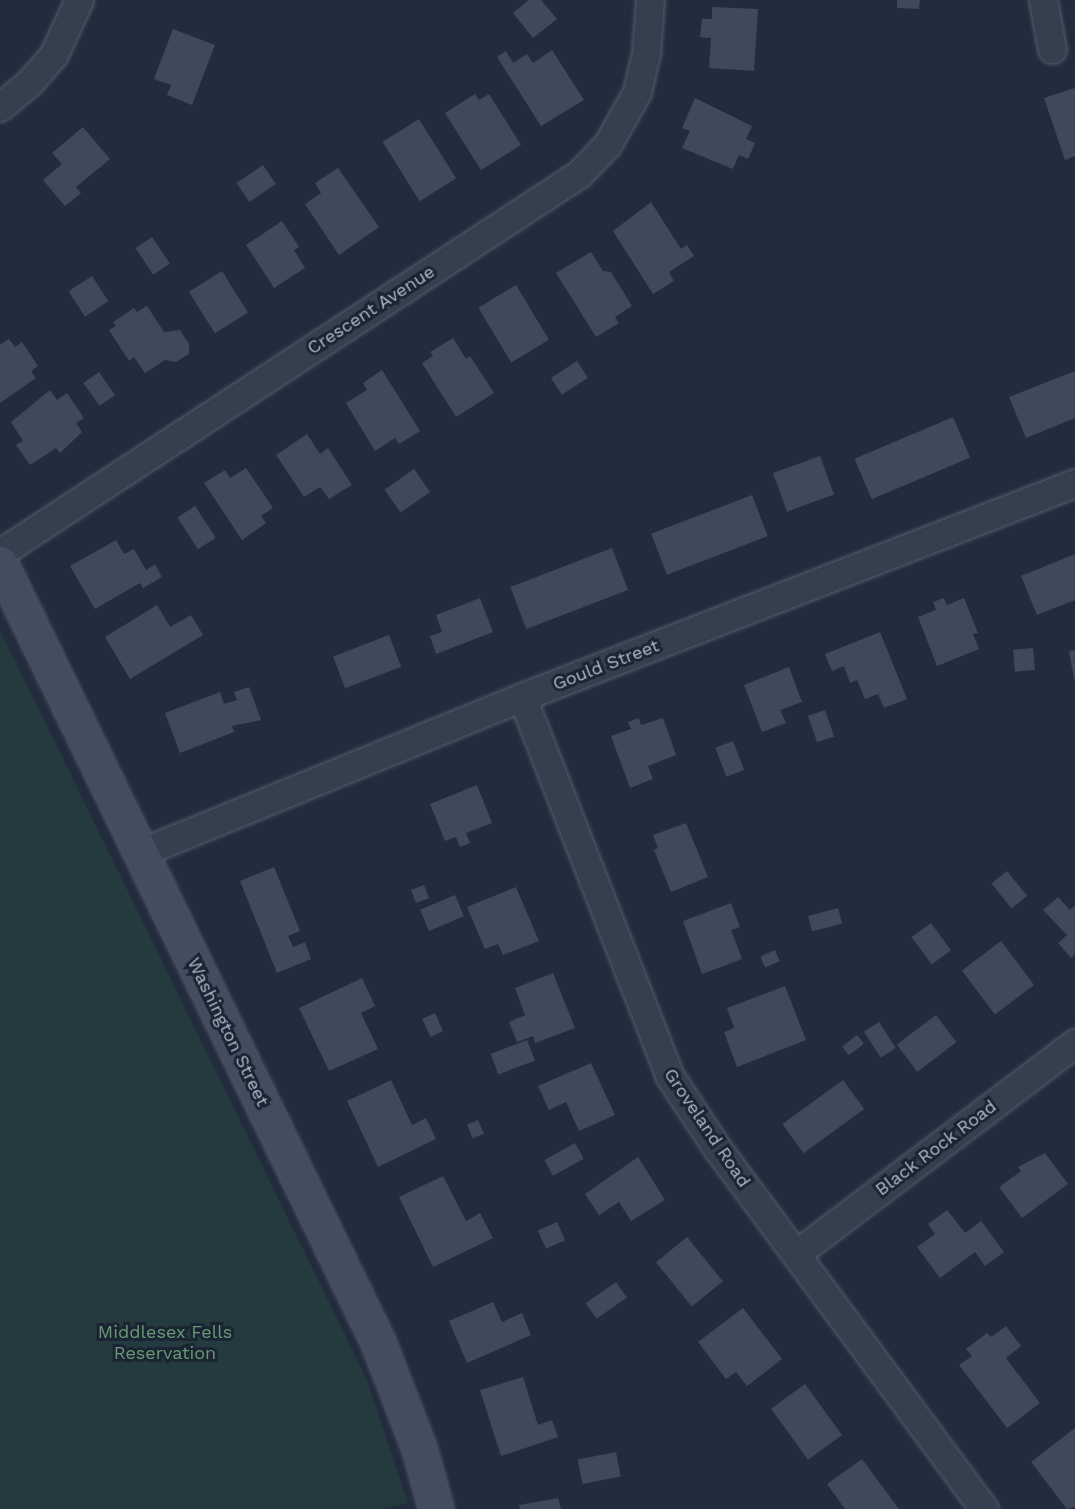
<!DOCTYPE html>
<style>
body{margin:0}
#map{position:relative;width:1075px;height:1509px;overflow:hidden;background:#222c3d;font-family:"Work Sans",sans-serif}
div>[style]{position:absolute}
.green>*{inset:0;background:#243a3e}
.building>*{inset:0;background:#3e4a5c;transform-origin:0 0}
.roads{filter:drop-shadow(0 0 2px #545c6b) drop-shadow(0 0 2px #545c6b)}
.minor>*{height:27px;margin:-13.5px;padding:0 13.5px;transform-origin:13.5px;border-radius:13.5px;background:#363f4d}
.secondary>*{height:33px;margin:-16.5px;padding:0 16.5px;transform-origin:16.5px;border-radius:16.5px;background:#444d60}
span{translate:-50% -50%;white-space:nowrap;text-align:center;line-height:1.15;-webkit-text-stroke:6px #1b2432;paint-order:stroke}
.street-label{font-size:18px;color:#b2b9c8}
.park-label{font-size:18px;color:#689a75}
</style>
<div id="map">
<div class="green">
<i style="clip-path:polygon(0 630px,368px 1382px,408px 1503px,381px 1509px,0 1509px)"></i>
</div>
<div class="building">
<i style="clip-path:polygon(529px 0,541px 0,557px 19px,533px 38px,513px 13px)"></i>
<i style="clip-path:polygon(897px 0,920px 0,919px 9px,897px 8px)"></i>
<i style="clip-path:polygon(712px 7px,758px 9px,754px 71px,709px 68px,711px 38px,700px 37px,702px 19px,712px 19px)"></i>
<i style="clip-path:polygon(173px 29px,215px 45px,192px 105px,167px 95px,171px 85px,154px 79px)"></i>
<i style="clip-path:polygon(552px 50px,584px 100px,541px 126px,497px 57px,506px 51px,513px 63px,527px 54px,533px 63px)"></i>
<i style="clip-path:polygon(1075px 88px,1075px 156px,1065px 160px,1044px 98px)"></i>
<i style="clip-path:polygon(475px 94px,479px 100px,489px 94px,521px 145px,481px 170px,445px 113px)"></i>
<i style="clip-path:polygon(695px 98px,752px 126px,746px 139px,755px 143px,748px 159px,739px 155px,733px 169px,682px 148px,690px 131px,682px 128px)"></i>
<i style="left:419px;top:119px;width:70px;height:43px;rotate:58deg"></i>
<i style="clip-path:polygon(83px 127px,110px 159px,76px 187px,81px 193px,65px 206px,43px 180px,62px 164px,52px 153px)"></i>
<i style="left:263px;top:165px;width:23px;height:32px;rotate:56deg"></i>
<i style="clip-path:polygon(338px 168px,379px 227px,339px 255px,305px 204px,321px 193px,315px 183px)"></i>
<i style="clip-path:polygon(651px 202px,681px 249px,687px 245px,694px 256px,669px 272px,674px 281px,653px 294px,613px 231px)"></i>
<i style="clip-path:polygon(282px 221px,299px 247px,294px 250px,305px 268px,274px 288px,246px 245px)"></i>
<i style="left:152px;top:237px;width:32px;height:20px;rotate:56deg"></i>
<i style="clip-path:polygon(591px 252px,603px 271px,611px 272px,632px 306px,615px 317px,619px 323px,596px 337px,556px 273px)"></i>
<i style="left:222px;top:271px;width:49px;height:39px;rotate:58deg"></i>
<i style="left:92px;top:276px;width:30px;height:28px;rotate:57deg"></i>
<i style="left:516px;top:285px;width:64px;height:44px;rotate:59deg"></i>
<i style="clip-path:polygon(147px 306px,164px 332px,180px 330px,189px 344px,189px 354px,176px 362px,165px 360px,145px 373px,134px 357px,129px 361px,109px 330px,116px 326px,113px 322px,134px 308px,137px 312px)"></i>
<i style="clip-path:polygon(453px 338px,466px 359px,470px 356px,494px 393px,456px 417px,422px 363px,433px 356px,430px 352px)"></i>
<i style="clip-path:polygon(9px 339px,15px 347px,22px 342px,38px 366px,31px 371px,36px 378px,0 403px,0 345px)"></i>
<i style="left:577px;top:361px;width:20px;height:31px;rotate:57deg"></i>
<i style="clip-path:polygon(382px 370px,420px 431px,399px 444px,395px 438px,375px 451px,346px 403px,367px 390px,363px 383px)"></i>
<i style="clip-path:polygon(1075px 371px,1075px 418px,1026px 438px,1009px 397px)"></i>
<i style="left:99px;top:372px;width:28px;height:19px;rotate:55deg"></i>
<i style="clip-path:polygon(50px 390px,57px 400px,67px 393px,84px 418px,76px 423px,82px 432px,60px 453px,56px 448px,30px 465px,16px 445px,23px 441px,11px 422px)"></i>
<i style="left:953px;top:417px;width:44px;height:107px;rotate:67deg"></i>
<i style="clip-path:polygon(307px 434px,320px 454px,328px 448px,352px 485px,329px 499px,320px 487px,304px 497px,276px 455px)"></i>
<i style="left:820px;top:456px;width:41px;height:50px;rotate:70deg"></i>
<i style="clip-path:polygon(246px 468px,273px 508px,261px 516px,266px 523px,242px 540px,204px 483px,225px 470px,230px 478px)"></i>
<i style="left:414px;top:469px;width:28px;height:36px;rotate:55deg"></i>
<i style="left:752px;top:495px;width:44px;height:108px;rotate:69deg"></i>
<i style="left:195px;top:506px;width:38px;height:21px;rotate:57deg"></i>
<i style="clip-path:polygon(116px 540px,124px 554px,134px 549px,146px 570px,155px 564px,162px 577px,143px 588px,140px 583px,95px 609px,70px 566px)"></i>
<i style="left:612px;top:548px;width:45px;height:109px;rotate:69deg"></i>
<i style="clip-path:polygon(1075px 554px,1075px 600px,1037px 615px,1021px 576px)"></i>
<i style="clip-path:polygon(480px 598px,493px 632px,436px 654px,430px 636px,442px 632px,436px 615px)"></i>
<i style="clip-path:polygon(944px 598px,947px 605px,964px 598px,978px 633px,973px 634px,979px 649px,937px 666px,918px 617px,936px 610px,933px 602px)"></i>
<i style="clip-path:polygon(157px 605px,170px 627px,191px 615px,203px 635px,130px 679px,105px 637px)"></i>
<i style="clip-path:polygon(880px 632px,907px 699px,884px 708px,878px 694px,865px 699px,857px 680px,850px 683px,844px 666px,832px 671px,825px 654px)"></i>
<i style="left:389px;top:635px;width:34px;height:60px;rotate:69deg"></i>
<i style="left:1033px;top:648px;width:22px;height:20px;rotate:85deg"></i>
<i style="clip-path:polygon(1075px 650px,1075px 679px,1074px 679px,1069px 651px)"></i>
<i style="clip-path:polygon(789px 667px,802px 702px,780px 710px,786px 723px,762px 732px,744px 685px)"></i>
<i style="clip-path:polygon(249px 687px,261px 720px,232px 726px,234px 732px,180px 753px,165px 713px,220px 692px,224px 704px,237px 700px,234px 692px)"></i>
<i style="left:825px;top:710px;width:28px;height:18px;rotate:71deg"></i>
<i style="clip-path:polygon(639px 718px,641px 725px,663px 718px,676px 755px,648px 766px,653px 779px,630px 788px,611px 736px,631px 729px,628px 722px)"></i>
<i style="left:733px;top:741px;width:31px;height:19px;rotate:69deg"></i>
<i style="clip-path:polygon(477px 785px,492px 823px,466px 833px,470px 843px,460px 847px,456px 837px,445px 841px,430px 804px)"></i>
<i style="clip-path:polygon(686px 823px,708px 877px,671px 892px,654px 850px,658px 848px,653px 835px)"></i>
<i style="clip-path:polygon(274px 867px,300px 931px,288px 936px,293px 947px,305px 942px,311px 959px,277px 973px,240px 881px)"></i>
<i style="left:1007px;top:871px;width:32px;height:20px;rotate:51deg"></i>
<i style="left:424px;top:885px;width:14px;height:14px;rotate:69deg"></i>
<i style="clip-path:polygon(516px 887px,539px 941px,503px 955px,498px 944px,485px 949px,467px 907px)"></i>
<i style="left:455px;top:895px;width:23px;height:38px;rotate:67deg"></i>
<i style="clip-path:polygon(1058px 897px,1070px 910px,1075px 905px,1075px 954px,1071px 958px,1058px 943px,1067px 935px,1043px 910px)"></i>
<i style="clip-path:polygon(731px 903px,740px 927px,731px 930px,742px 959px,702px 974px,683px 921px)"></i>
<i style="left:838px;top:908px;width:16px;height:31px;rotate:75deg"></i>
<i style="left:931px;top:923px;width:34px;height:24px;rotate:54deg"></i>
<i style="left:1001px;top:941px;width:55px;height:49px;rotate:53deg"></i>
<i style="left:775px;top:950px;width:12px;height:16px;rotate:66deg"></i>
<i style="clip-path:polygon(553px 973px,575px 1028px,535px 1043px,533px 1036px,517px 1042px,509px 1022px,525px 1015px,515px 988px)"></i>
<i style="clip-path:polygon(362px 978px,375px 1006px,361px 1013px,378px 1049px,329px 1071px,299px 1008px)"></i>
<i style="clip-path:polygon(785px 986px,806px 1040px,737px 1067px,724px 1032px,734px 1028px,727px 1008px)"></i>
<i style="left:435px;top:1013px;width:20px;height:14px;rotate:66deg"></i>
<i style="left:936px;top:1015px;width:34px;height:49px;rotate:53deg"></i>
<i style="left:879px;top:1022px;width:31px;height:18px;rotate:57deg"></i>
<i style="left:857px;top:1035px;width:11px;height:19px;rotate:52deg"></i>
<i style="left:527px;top:1040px;width:22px;height:39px;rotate:69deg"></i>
<i style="clip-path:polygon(591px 1063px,615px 1115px,579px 1131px,566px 1102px,549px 1110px,538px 1086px)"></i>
<i style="clip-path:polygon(391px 1080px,412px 1125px,426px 1118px,436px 1139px,378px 1167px,347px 1101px)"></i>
<i style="left:843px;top:1080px;width:36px;height:75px;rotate:54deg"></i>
<i style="left:478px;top:1120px;width:15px;height:12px;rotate:67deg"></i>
<i style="left:575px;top:1143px;width:18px;height:35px;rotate:61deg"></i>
<i style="clip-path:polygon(1045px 1153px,1068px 1184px,1022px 1218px,999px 1187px,1021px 1171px,1018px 1167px)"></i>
<i style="clip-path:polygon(638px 1157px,665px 1200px,631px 1221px,619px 1202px,599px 1215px,585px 1194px)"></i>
<i style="clip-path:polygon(443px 1176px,466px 1221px,480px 1213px,493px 1238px,433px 1267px,399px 1197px)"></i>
<i style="clip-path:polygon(947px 1210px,965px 1233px,981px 1221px,1004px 1252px,985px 1266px,975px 1252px,940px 1278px,917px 1247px,935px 1234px,928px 1224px)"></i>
<i style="left:557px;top:1222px;width:20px;height:21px;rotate:66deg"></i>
<i style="left:687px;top:1237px;width:57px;height:40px;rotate:51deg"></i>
<i style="left:616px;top:1282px;width:19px;height:37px;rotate:55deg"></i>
<i style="clip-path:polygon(493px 1302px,502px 1322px,522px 1313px,531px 1335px,467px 1363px,449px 1321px)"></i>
<i style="clip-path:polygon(743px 1308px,782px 1359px,747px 1386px,736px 1372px,726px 1379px,698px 1342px)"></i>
<i style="clip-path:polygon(1006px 1326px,1021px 1346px,1006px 1358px,1040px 1403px,1007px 1428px,959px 1365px,972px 1356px,966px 1349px,987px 1333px,991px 1337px)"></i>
<i style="clip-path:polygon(523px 1377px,538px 1425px,552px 1420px,558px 1437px,501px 1456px,480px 1390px)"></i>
<i style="left:805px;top:1384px;width:63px;height:42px;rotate:54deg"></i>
<i style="clip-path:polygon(1075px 1428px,1075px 1507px,1067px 1509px,1031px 1462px)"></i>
<i style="left:616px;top:1452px;width:25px;height:39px;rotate:79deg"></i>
<i style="clip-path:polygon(862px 1459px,899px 1509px,845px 1509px,827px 1484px)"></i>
<i style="clip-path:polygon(558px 1498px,561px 1509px,520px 1509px,519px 1505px)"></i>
</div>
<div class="roads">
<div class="minor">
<i style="left:1043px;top:0;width:50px;rotate:79.6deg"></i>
<i style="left:0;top:107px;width:38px;rotate:-40deg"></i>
<i style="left:29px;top:83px;width:38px;rotate:-49deg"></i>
<i style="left:54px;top:54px;width:60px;rotate:-65.2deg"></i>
<i style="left:0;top:553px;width:692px;rotate:-33.21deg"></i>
<i style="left:579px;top:174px;width:40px;rotate:-46deg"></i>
<i style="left:607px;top:145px;width:61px;rotate:-60.5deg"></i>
<i style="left:637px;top:92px;width:39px;rotate:-77deg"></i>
<i style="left:646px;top:54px;width:54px;rotate:-85.8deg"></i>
<i style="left:522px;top:697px;width:406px;rotate:68.7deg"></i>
<i style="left:669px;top:1075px;width:87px;rotate:56.7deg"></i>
<i style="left:717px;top:1148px;width:449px;rotate:53.5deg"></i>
<i style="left:140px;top:853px;width:413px;rotate:-22.2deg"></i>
<i style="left:522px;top:697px;width:593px;rotate:-21.16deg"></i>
<i style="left:796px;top:1254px;width:350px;rotate:-37.1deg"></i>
</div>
<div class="secondary">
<i style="left:0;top:563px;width:866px;rotate:64.12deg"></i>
<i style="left:378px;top:1342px;width:114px;rotate:68.9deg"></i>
<i style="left:419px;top:1448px;width:63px;rotate:74.4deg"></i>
</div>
</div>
<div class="street-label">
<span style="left:371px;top:310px;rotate:-33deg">Crescent Avenue</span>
<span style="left:606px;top:665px;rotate:-21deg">Gould Street</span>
<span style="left:228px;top:1032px;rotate:64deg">Washington Street</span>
<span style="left:707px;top:1128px;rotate:56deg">Groveland Road</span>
<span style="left:936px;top:1148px;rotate:-37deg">Black Rock Road</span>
</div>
<div class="park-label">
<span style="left:165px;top:1343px">Middlesex Fells<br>Reservation</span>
</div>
</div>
